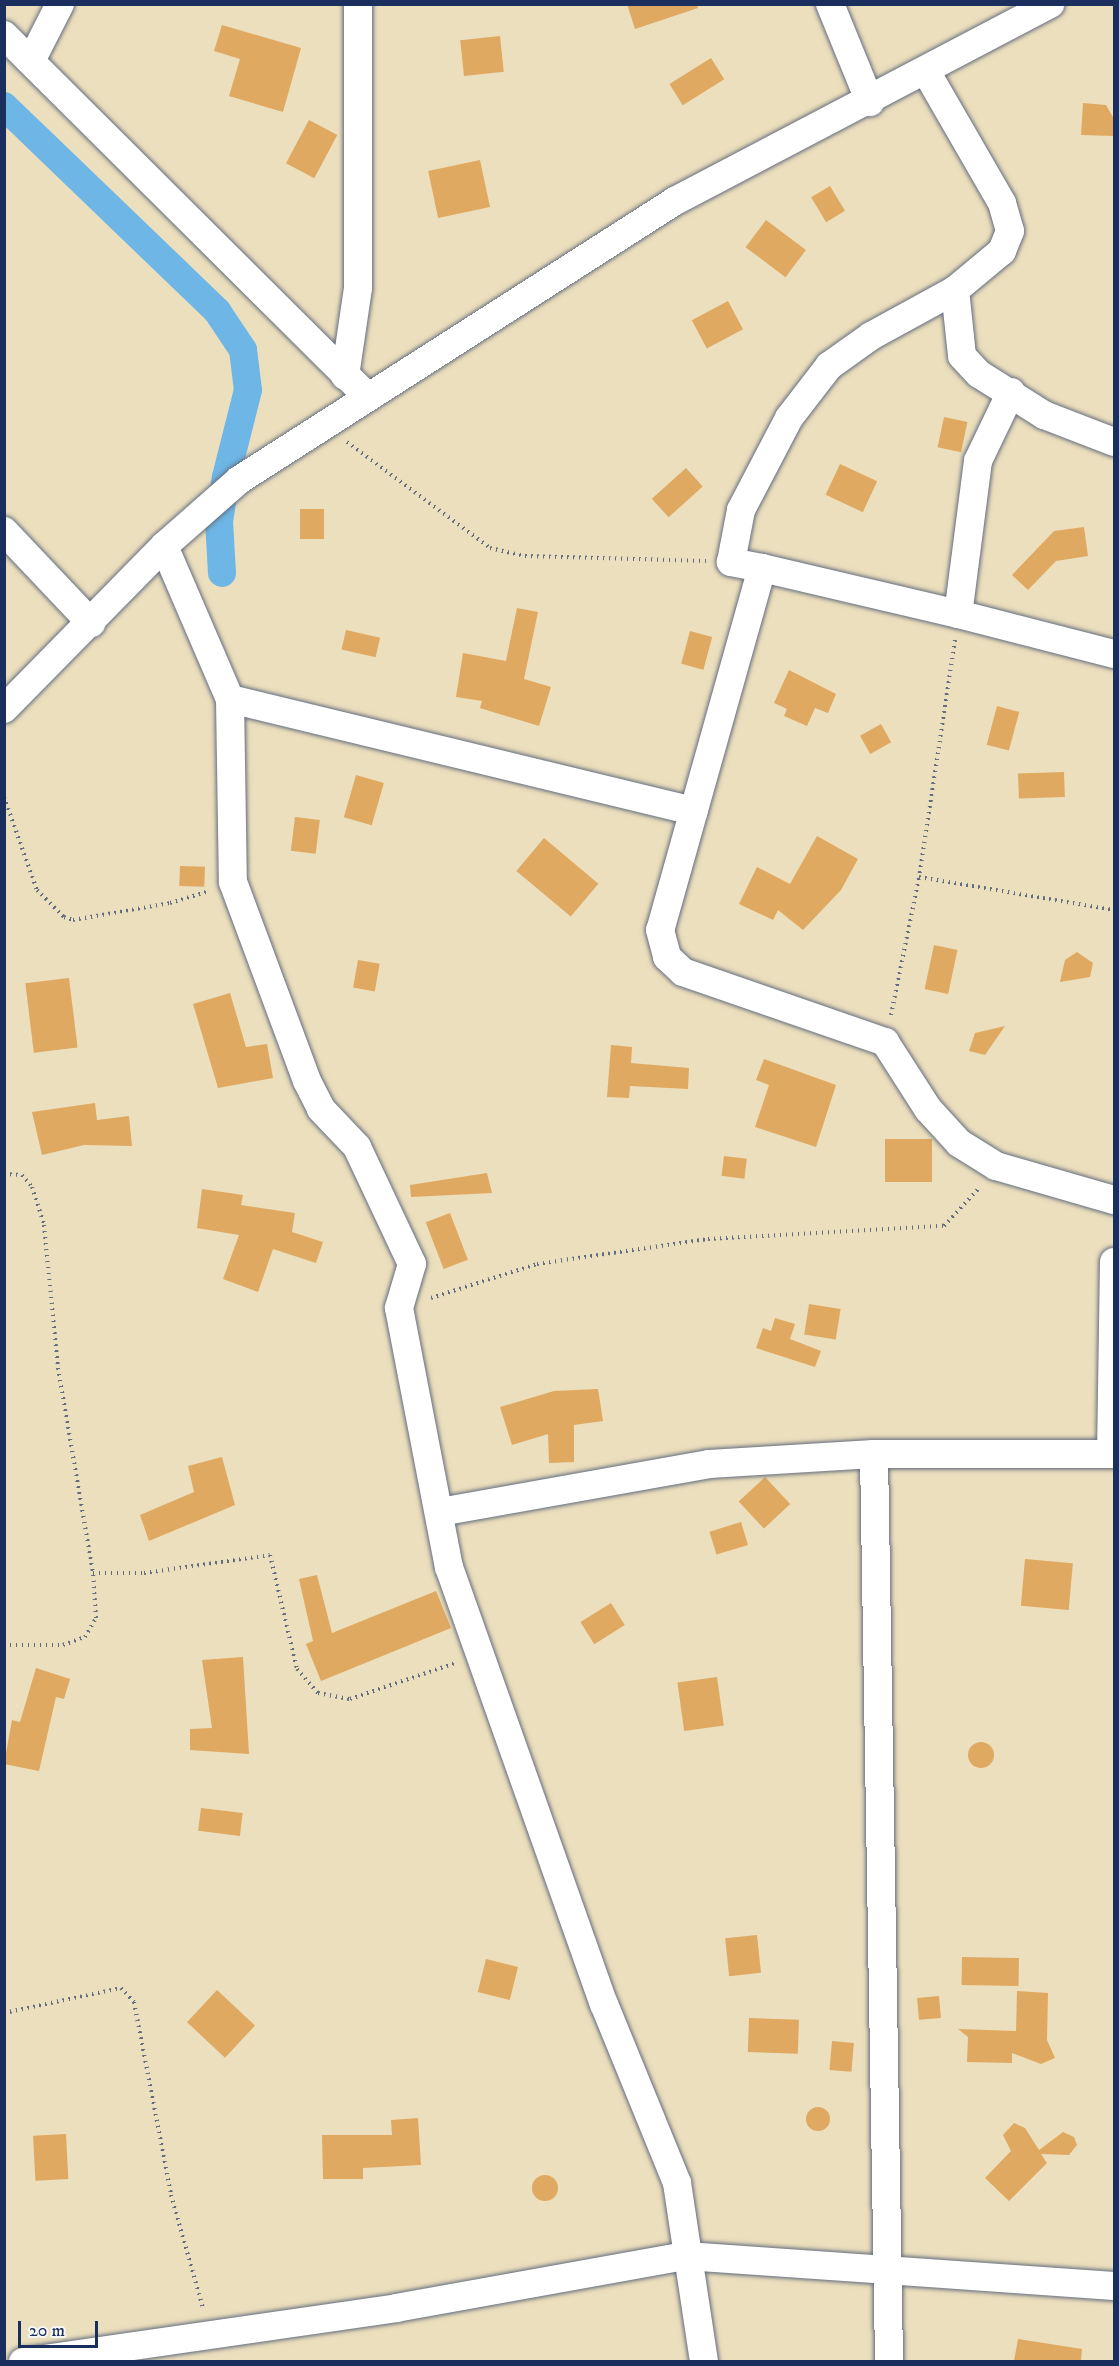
<!DOCTYPE html>
<style>
body{margin:0}
#map{position:relative;width:1119px;height:2366px;overflow:hidden;background:#ecdfbd;font-family:"IM FELL DW Pica",serif}
div>[style]{position:absolute}
.canal>*{height:28px;margin:-14px;padding:0 14px;transform-origin:14px;border-radius:14px;background:#6eb6e6}
.building>*{inset:0;background:#dfa961;transform-origin:0 0}
.round{border-radius:50%}
.path>*{height:4px;margin-top:-2px;transform-origin:0;background:repeating-linear-gradient(90deg,#646d7f 0 1.5px,transparent 0 6px)}
.roads{filter:drop-shadow(0 0 2px #646d7f) drop-shadow(0 0 2px #646d7f)}
.minor>*{height:28px;margin:-14px;padding:0 14px;transform-origin:14px;border-radius:14px;background:#fff}
span{translate:-50% -50%;white-space:nowrap;text-align:center;line-height:1.15;-webkit-text-stroke:4.5px #f6f6f2;paint-order:stroke}
.frame{position:absolute;inset:0;border:6px solid #1b2f5e;pointer-events:none}
.scale{position:absolute;left:18px;top:2321px;width:80px;height:27px;box-sizing:border-box;border:3px solid #1b2f5e;border-top:0;padding-left:8px;font-size:18px;line-height:21px;white-space:nowrap;color:#1b2f5e;-webkit-text-stroke:4px #f6f6f2;paint-order:stroke}
</style>
<div id="map">
<div class="canal">
<i style="left:4px;top:106px;width:296px;rotate:43.9deg"></i>
<i style="left:217px;top:311px;width:47px;rotate:56.3deg"></i>
<i style="left:243px;top:350px;width:40px;rotate:82.9deg"></i>
<i style="left:248px;top:390px;width:90px;rotate:104.2deg"></i>
<i style="left:226px;top:477px;width:45px;rotate:99deg"></i>
<i style="left:219px;top:521px;width:52px;rotate:86.7deg"></i>
</div>
<div class="building">
<i style="clip-path:polygon(627px 4px,697px 4px,698px 8px,635px 29px)"></i>
<i style="clip-path:polygon(222px 25px,301px 48px,283px 112px,229px 96px,240px 59px,214px 51px)"></i>
<i style="left:500px;top:36px;width:36px;height:40px;rotate:84deg"></i>
<i style="left:711px;top:58px;width:25px;height:49px;rotate:58deg"></i>
<i style="clip-path:polygon(1083px 103px,1106px 105px,1114px 119px,1114px 136px,1081px 135px)"></i>
<i style="left:309px;top:120px;width:32px;height:49px;rotate:28deg"></i>
<i style="left:480px;top:160px;width:48px;height:53px;rotate:78deg"></i>
<i style="left:830px;top:186px;width:29px;height:22px;rotate:59deg"></i>
<i style="left:766px;top:220px;width:50px;height:34px;rotate:37deg"></i>
<i style="left:728px;top:301px;width:32px;height:41px;rotate:62deg"></i>
<i style="left:944px;top:417px;width:24px;height:31px;rotate:12deg"></i>
<i style="left:840px;top:464px;width:41px;height:34px;rotate:25deg"></i>
<i style="left:686px;top:468px;width:25px;height:46px;rotate:48deg"></i>
<i style="left:300px;top:509px;width:24px;height:30px"></i>
<i style="clip-path:polygon(1084px 527px,1088px 556px,1056px 561px,1028px 590px,1012px 575px,1054px 531px)"></i>
<i style="clip-path:polygon(517px 608px,538px 612px,524px 679px,551px 687px,539px 726px,480px 708px,482px 701px,456px 697px,463px 653px,506px 661px)"></i>
<i style="left:346px;top:630px;width:35px;height:20px;rotate:13deg"></i>
<i style="left:690px;top:631px;width:23px;height:34px;rotate:15deg"></i>
<i style="clip-path:polygon(789px 670px,836px 694px,828px 713px,815px 708px,807px 726px,784px 716px,787px 709px,774px 703px)"></i>
<i style="left:997px;top:706px;width:23px;height:40px;rotate:15deg"></i>
<i style="left:881px;top:724px;width:21px;height:24px;rotate:61deg"></i>
<i style="left:1064px;top:772px;width:25px;height:46px;rotate:88deg"></i>
<i style="left:356px;top:775px;width:29px;height:44px;rotate:16deg"></i>
<i style="left:295px;top:817px;width:25px;height:34px;rotate:7deg"></i>
<i style="clip-path:polygon(817px 836px,858px 859px,841px 890px,803px 930px,778px 910px,773px 920px,739px 904px,757px 867px,790px 884px)"></i>
<i style="left:544px;top:838px;width:71px;height:43px;rotate:40deg"></i>
<i style="left:180px;top:866px;width:25px;height:20px;rotate:2deg"></i>
<i style="left:934px;top:945px;width:24px;height:45px;rotate:12deg"></i>
<i style="clip-path:polygon(1077px 952px,1093px 963px,1090px 977px,1060px 982px,1065px 960px)"></i>
<i style="left:358px;top:960px;width:22px;height:28px;rotate:10deg"></i>
<i style="left:69px;top:978px;width:70px;height:44px;rotate:83deg"></i>
<i style="clip-path:polygon(230px 993px,246px 1047px,267px 1044px,273px 1078px,218px 1088px,193px 1004px)"></i>
<i style="clip-path:polygon(1005px 1026px,985px 1055px,969px 1051px,975px 1033px)"></i>
<i style="clip-path:polygon(611px 1045px,632px 1047px,631px 1063px,689px 1068px,688px 1089px,630px 1086px,629px 1098px,607px 1097px)"></i>
<i style="clip-path:polygon(764px 1059px,836px 1085px,816px 1147px,755px 1127px,769px 1085px,756px 1080px)"></i>
<i style="clip-path:polygon(95px 1103px,97px 1120px,129px 1116px,132px 1146px,84px 1145px,42px 1155px,32px 1112px)"></i>
<i style="left:885px;top:1139px;width:47px;height:43px"></i>
<i style="left:724px;top:1156px;width:23px;height:20px;rotate:7deg"></i>
<i style="clip-path:polygon(487px 1173px,492px 1193px,411px 1197px,410px 1185px)"></i>
<i style="clip-path:polygon(202px 1189px,243px 1195px,241px 1205px,295px 1213px,292px 1232px,323px 1242px,316px 1263px,273px 1249px,258px 1292px,223px 1279px,239px 1235px,197px 1228px)"></i>
<i style="left:450px;top:1213px;width:50px;height:26px;rotate:69deg"></i>
<i style="left:809px;top:1304px;width:32px;height:31px;rotate:9deg"></i>
<i style="clip-path:polygon(775px 1318px,795px 1324px,790px 1339px,821px 1351px,815px 1367px,756px 1348px,763px 1328px,771px 1331px)"></i>
<i style="clip-path:polygon(598px 1389px,603px 1421px,574px 1425px,574px 1462px,549px 1463px,548px 1434px,512px 1445px,500px 1407px,554px 1391px)"></i>
<i style="clip-path:polygon(222px 1457px,235px 1505px,149px 1541px,140px 1515px,194px 1492px,188px 1466px)"></i>
<i style="left:765px;top:1477px;width:37px;height:36px;rotate:47deg"></i>
<i style="left:741px;top:1522px;width:24px;height:33px;rotate:73deg"></i>
<i style="left:1025px;top:1559px;width:48px;height:47px;rotate:5deg"></i>
<i style="clip-path:polygon(317px 1575px,332px 1633px,436px 1591px,451px 1628px,321px 1681px,306px 1644px,313px 1641px,299px 1579px)"></i>
<i style="left:611px;top:1603px;width:26px;height:36px;rotate:58deg"></i>
<i style="clip-path:polygon(243px 1657px,249px 1754px,190px 1750px,190px 1729px,212px 1728px,202px 1660px)"></i>
<i style="clip-path:polygon(36px 1668px,70px 1679px,64px 1699px,56px 1697px,39px 1771px,4px 1764px,12px 1720px,20px 1722px)"></i>
<i style="left:717px;top:1677px;width:49px;height:40px;rotate:82deg"></i>
<i class="round" style="left:968px;top:1742px;width:26px;height:26px"></i>
<i style="left:201px;top:1808px;width:42px;height:23px;rotate:7deg"></i>
<i style="left:757px;top:1935px;width:38px;height:32px;rotate:84deg"></i>
<i style="left:962px;top:1957px;width:57px;height:28px;rotate:1deg"></i>
<i style="left:486px;top:1959px;width:33px;height:34px;rotate:14deg"></i>
<i style="left:217px;top:1990px;width:52px;height:44px;rotate:43deg"></i>
<i style="clip-path:polygon(1017px 1991px,1048px 1993px,1047px 2040px,1055px 2058px,1041px 2064px,1012px 2053px,1012px 2063px,967px 2062px,968px 2037px,958px 2029px,1016px 2031px)"></i>
<i style="left:939px;top:1996px;width:22px;height:22px;rotate:85deg"></i>
<i style="left:749px;top:2018px;width:50px;height:34px;rotate:2deg"></i>
<i style="left:832px;top:2041px;width:22px;height:29px;rotate:5deg"></i>
<i class="round" style="left:806px;top:2107px;width:24px;height:24px"></i>
<i style="clip-path:polygon(418px 2118px,421px 2165px,363px 2168px,363px 2179px,323px 2179px,322px 2135px,392px 2135px,391px 2120px)"></i>
<i style="clip-path:polygon(1014px 2123px,1025px 2128px,1039px 2150px,1063px 2132px,1074px 2137px,1077px 2145px,1069px 2155px,1041px 2154px,1047px 2163px,1009px 2201px,985px 2178px,1011px 2151px,1003px 2135px)"></i>
<i style="left:66px;top:2134px;width:45px;height:33px;rotate:87deg"></i>
<i class="round" style="left:532px;top:2175px;width:26px;height:26px"></i>
<i style="clip-path:polygon(1018px 2339px,1082px 2349px,1081px 2361px,1014px 2361px)"></i>
</div>
<div class="path">
<i style="left:347px;top:442px;width:178px;rotate:36.5deg"></i>
<i style="left:490px;top:548px;width:36px;rotate:13deg"></i>
<i style="left:525px;top:556px;width:181px;rotate:1.6deg"></i>
<i style="left:955px;top:640px;width:240px;rotate:98.6deg"></i>
<i style="left:919px;top:877px;width:198px;rotate:9.6deg"></i>
<i style="left:4px;top:797px;width:99px;rotate:70.5deg"></i>
<i style="left:37px;top:890px;width:38px;rotate:45deg"></i>
<i style="left:64px;top:917px;width:9px;rotate:18deg"></i>
<i style="left:73px;top:920px;width:98px;rotate:-9.9deg"></i>
<i style="left:170px;top:903px;width:39px;rotate:-17deg"></i>
<i style="left:891px;top:1015px;width:141px;rotate:-78.5deg"></i>
<i style="left:4px;top:1174px;width:18px;rotate:3deg"></i>
<i style="left:22px;top:1175px;width:16px;rotate:50deg"></i>
<i style="left:32px;top:1187px;width:40px;rotate:72deg"></i>
<i style="left:44px;top:1225px;width:144px;rotate:84.4deg"></i>
<i style="left:58px;top:1368px;width:208px;rotate:80.3deg"></i>
<i style="left:93px;top:1573px;width:51px"></i>
<i style="left:144px;top:1573px;width:127px;rotate:-8.1deg"></i>
<i style="left:270px;top:1555px;width:117px;rotate:76.7deg"></i>
<i style="left:297px;top:1669px;width:32px;rotate:49deg"></i>
<i style="left:318px;top:1693px;width:33px;rotate:11deg"></i>
<i style="left:350px;top:1699px;width:111px;rotate:-18.9deg"></i>
<i style="left:431px;top:1298px;width:111px;rotate:-17.8deg"></i>
<i style="left:537px;top:1264px;width:173px;rotate:-8.3deg"></i>
<i style="left:708px;top:1239px;width:236px;rotate:-3.2deg"></i>
<i style="left:944px;top:1226px;width:53px;rotate:-47.3deg"></i>
<i style="left:4px;top:1645px;width:59px"></i>
<i style="left:63px;top:1645px;width:23px;rotate:-20deg"></i>
<i style="left:85px;top:1637px;width:22px;rotate:-60deg"></i>
<i style="left:96px;top:1618px;width:45px;rotate:-93.8deg"></i>
<i style="left:4px;top:2013px;width:120px;rotate:-12.1deg"></i>
<i style="left:121px;top:1988px;width:19px;rotate:47deg"></i>
<i style="left:134px;top:2002px;width:197px;rotate:79.1deg"></i>
<i style="left:171px;top:2195px;width:117px;rotate:74.2deg"></i>
</div>
<div class="roads">
<div class="minor">
<i style="left:830px;top:4px;width:106px;rotate:67.8deg"></i>
<i style="left:4px;top:35px;width:511px;rotate:44.84deg"></i>
<i style="left:31px;top:61px;width:64px;rotate:-63deg"></i>
<i style="left:927px;top:73px;width:150px;rotate:60deg"></i>
<i style="left:1002px;top:203px;width:29px;rotate:74deg"></i>
<i style="left:1010px;top:231px;width:22px;rotate:112deg"></i>
<i style="left:1002px;top:251px;width:61px;rotate:140.3deg"></i>
<i style="left:955px;top:290px;width:66px;rotate:83.9deg"></i>
<i style="left:962px;top:356px;width:25px;rotate:47deg"></i>
<i style="left:979px;top:374px;width:77px;rotate:32.2deg"></i>
<i style="left:1044px;top:415px;width:75px;rotate:21.1deg"></i>
<i style="left:345px;top:376px;width:89px;rotate:-81.6deg"></i>
<i style="left:358px;top:288px;width:284px;rotate:-90deg"></i>
<i style="left:1011px;top:392px;width:76px;rotate:115.6deg"></i>
<i style="left:978px;top:461px;width:154px;rotate:97.4deg"></i>
<i style="left:958px;top:614px;width:201px;rotate:-166.8deg"></i>
<i style="left:762px;top:568px;width:376px;rotate:105.7deg"></i>
<i style="left:660px;top:930px;width:28px;rotate:75deg"></i>
<i style="left:667px;top:957px;width:22px;rotate:43deg"></i>
<i style="left:683px;top:972px;width:214px;rotate:19.1deg"></i>
<i style="left:885px;top:1042px;width:80px;rotate:57.3deg"></i>
<i style="left:928px;top:1109px;width:46px;rotate:47.6deg"></i>
<i style="left:959px;top:1143px;width:44px;rotate:31.9deg"></i>
<i style="left:996px;top:1166px;width:123px;rotate:16.1deg"></i>
<i style="left:4px;top:531px;width:127px;rotate:46.6deg"></i>
<i style="left:164px;top:546px;width:167px;rotate:66.7deg"></i>
<i style="left:230px;top:699px;width:183px;rotate:89.1deg"></i>
<i style="left:233px;top:882px;width:212px;rotate:69.6deg"></i>
<i style="left:307px;top:1081px;width:31px;rotate:63deg"></i>
<i style="left:321px;top:1109px;width:52px;rotate:46.5deg"></i>
<i style="left:357px;top:1147px;width:129px;rotate:64.8deg"></i>
<i style="left:412px;top:1264px;width:46px;rotate:106.5deg"></i>
<i style="left:399px;top:1308px;width:264px;rotate:79.1deg"></i>
<i style="left:449px;top:1567px;width:464px;rotate:70.5deg"></i>
<i style="left:604px;top:2004px;width:193px;rotate:67.8deg"></i>
<i style="left:677px;top:2183px;width:181px;rotate:81.4deg"></i>
<i style="left:762px;top:568px;width:32px;rotate:-169deg"></i>
<i style="left:731px;top:562px;width:53px;rotate:-79.1deg"></i>
<i style="left:741px;top:510px;width:104px;rotate:-62.4deg"></i>
<i style="left:789px;top:418px;width:66px;rotate:-52.4deg"></i>
<i style="left:829px;top:366px;width:52px;rotate:-35.5deg"></i>
<i style="left:871px;top:336px;width:96px;rotate:-28.7deg"></i>
<i style="left:958px;top:614px;width:161px;rotate:14.4deg"></i>
<i style="left:230px;top:699px;width:477px;rotate:13.6deg"></i>
<i style="left:4px;top:709px;width:228px;rotate:-45.5deg"></i>
<i style="left:164px;top:546px;width:100px;rotate:-41.3deg"></i>
<i style="left:239px;top:480px;width:518px;rotate:-32.62deg"></i>
<i style="left:675px;top:201px;width:424px;rotate:-27.7deg"></i>
<i style="left:874px;top:1454px;width:908px;rotate:89.05deg"></i>
<i style="left:440px;top:1512px;width:273px;rotate:-10.1deg"></i>
<i style="left:709px;top:1464px;width:165px;rotate:-3.5deg"></i>
<i style="left:874px;top:1454px;width:237px"></i>
<i style="left:1111px;top:1454px;width:192px;rotate:-89.1deg"></i>
<i style="left:23px;top:2362px;width:377px;rotate:-8.2deg"></i>
<i style="left:396px;top:2308px;width:295px;rotate:-10.2deg"></i>
<i style="left:686px;top:2256px;width:429px;rotate:4deg"></i>
</div>
</div>
<div class="frame"></div>
<div class="scale">20 m</div>
</div>
